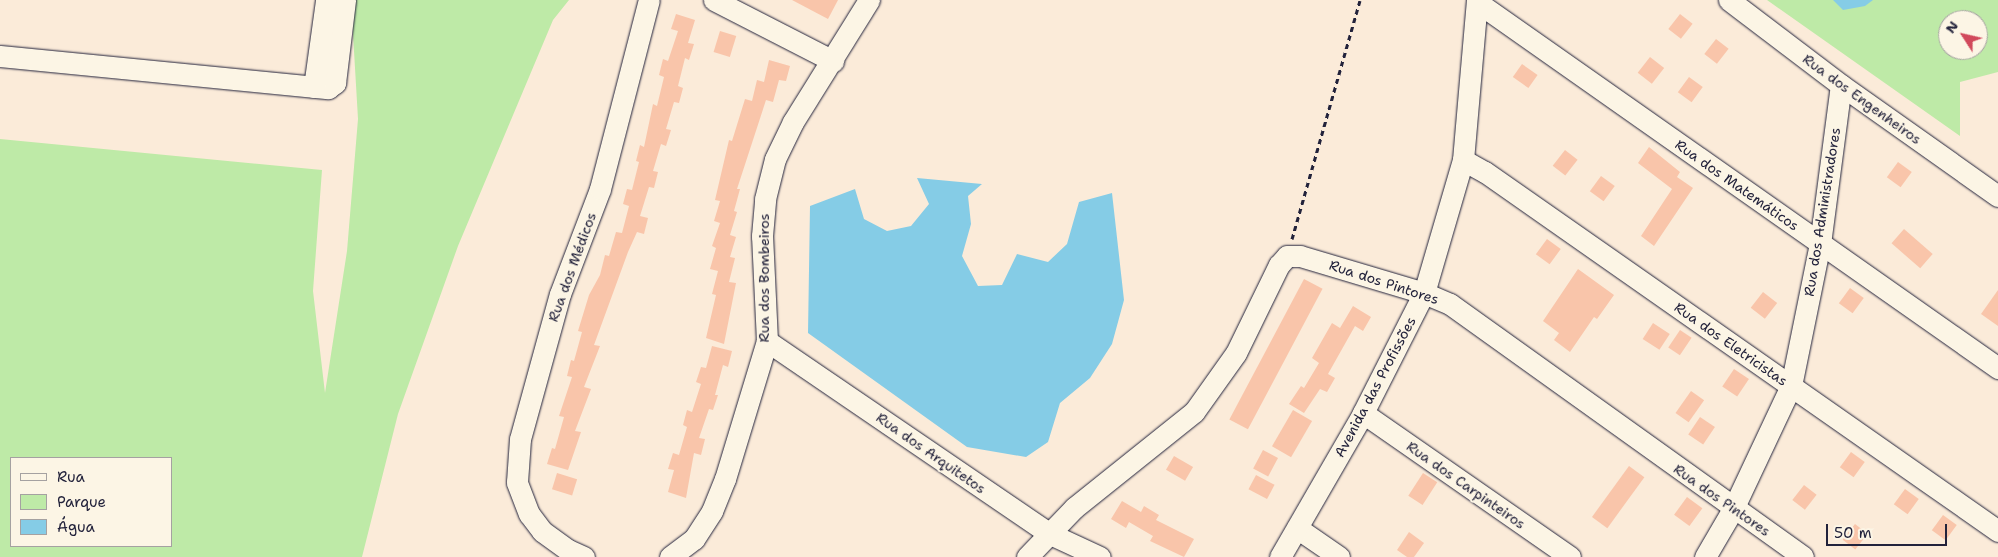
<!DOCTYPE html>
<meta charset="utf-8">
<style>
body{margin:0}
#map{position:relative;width:1998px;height:557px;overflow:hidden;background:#fbebd9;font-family:"Shantell Sans",sans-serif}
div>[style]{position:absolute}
.green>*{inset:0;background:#beeaa7}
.water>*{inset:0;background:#85cce6}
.building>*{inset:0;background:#f9c5aa;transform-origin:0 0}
.path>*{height:3px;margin-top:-1.5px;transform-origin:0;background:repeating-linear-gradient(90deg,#22223b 0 5px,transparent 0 9px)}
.roads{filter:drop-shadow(0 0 1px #22223b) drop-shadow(0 0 1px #22223b)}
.minor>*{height:21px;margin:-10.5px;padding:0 10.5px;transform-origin:10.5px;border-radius:10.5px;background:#fcf5e5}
span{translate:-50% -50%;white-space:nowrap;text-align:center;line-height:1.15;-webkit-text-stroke:4px #fcf5e5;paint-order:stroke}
.street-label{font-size:14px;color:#22223b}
.legend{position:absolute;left:10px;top:457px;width:162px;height:90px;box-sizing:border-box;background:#fcf5e5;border:1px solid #a5a1a1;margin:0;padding:6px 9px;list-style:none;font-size:15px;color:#22223b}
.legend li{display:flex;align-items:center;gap:10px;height:25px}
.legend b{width:25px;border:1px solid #a5a1a1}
.north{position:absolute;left:1938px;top:10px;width:50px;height:50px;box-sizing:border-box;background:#fcf5e5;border:1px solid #a5a1a1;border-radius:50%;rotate:305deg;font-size:14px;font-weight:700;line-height:20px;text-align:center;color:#22223b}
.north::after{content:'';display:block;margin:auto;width:18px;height:22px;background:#d1495b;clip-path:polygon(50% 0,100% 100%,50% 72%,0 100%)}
.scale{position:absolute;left:1826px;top:524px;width:121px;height:22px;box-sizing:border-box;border:2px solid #22223b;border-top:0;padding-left:6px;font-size:15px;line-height:18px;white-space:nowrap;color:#22223b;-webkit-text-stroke:4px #fcf5e5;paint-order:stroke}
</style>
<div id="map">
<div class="green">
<i style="clip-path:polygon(evenodd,351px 0,569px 0,553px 20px,458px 246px,398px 414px,362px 557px,0 557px,0 139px,322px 170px,313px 291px,325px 393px,347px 251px,358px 119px,351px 0,11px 458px,171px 458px,171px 546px,11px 546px,11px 458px)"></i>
<i style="clip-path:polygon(evenodd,1767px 0,1998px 0,1998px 72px,1960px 82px,1960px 136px,1767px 0,1948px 20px,1978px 20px,1978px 50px,1948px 50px,1948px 20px)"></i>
</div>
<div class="water">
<i style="clip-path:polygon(1833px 0,1873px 0,1865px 6px,1843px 10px)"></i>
<i style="clip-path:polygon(917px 178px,982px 184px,968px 196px,971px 224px,962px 256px,978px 286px,1002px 285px,1017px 254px,1048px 262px,1067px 244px,1079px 202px,1112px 193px,1124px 300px,1112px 344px,1090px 378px,1060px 403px,1048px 442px,1026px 457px,967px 447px,808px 333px,810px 206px,855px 189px,864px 219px,887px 231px,911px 226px,929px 204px)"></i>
</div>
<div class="building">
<i style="clip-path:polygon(792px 0,838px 0,828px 19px)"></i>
<i style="clip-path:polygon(676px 14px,695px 20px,688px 43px,694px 44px,689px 60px,685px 58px,678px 86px,683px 88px,679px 103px,674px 102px,666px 129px,671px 130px,666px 146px,661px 144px,653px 171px,658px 172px,654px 188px,649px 187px,640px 216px,648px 218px,644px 234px,637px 232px,628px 252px,594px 345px,600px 346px,584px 387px,591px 389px,575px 431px,581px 432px,568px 470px,547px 464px,552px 448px,555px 449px,564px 417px,559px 416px,572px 377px,567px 376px,571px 360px,574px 361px,582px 332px,578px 331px,589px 295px,600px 275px,605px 255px,609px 256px,616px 232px,622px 233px,629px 206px,623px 204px,627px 189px,632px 190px,639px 162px,636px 161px,640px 145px,644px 147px,653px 104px,657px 106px,664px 77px,659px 75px,663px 59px,668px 61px,678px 31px,671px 29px)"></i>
<i style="left:1680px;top:14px;width:16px;height:19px;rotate:38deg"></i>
<i style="left:720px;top:31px;width:17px;height:22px;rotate:17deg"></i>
<i style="left:1716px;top:39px;width:16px;height:19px;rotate:38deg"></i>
<i style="left:1650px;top:57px;width:18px;height:20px;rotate:38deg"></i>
<i style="clip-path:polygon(769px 60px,790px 66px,786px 81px,779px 80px,773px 102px,766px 100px,737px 189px,740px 189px,734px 211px,737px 212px,730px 235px,736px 237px,730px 257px,735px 258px,729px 282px,736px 283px,724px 344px,706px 338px,716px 295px,712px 294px,718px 271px,710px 269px,716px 248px,712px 246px,720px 223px,714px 221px,720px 201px,715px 200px,729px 140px,732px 141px,745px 99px,752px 101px,757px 80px,764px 82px)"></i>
<i style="left:1522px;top:64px;width:19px;height:16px;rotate:35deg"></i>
<i style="left:1689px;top:77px;width:17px;height:19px;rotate:36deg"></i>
<i style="clip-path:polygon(1649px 147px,1680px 172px,1677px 177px,1693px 188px,1654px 246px,1641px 236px,1672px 189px,1638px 163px)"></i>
<i style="left:1565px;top:150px;width:16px;height:20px;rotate:38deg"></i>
<i style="left:1898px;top:162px;width:17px;height:19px;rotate:36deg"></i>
<i style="left:1601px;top:176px;width:17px;height:19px;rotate:36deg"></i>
<i style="left:1904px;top:229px;width:38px;height:19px;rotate:41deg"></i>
<i style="left:1547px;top:239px;width:17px;height:19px;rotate:36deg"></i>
<i style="clip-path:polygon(1578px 269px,1614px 295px,1597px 319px,1594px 317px,1570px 352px,1554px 340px,1559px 333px,1543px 321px)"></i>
<i style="left:1304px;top:279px;width:21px;height:159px;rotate:28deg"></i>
<i style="left:1850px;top:288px;width:17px;height:19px;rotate:36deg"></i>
<i style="clip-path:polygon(1998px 290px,1998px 326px,1981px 314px)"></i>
<i style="left:1763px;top:292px;width:18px;height:20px;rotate:38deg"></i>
<i style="clip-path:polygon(1353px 306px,1371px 317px,1363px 331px,1355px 326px,1328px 374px,1335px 378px,1327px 392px,1320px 389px,1304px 413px,1289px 404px,1301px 386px,1304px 388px,1319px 363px,1312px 358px,1332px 323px,1340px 328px)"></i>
<i style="left:1653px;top:323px;width:20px;height:19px;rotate:33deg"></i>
<i style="left:1680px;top:330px;width:14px;height:21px;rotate:34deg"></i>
<i style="clip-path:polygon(712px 346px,732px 351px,728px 367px,723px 365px,715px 395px,718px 395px,713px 410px,709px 409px,699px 438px,705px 439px,701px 455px,694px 453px,686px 498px,668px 492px,674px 470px,668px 469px,673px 453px,679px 455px,687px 427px,683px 425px,687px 410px,692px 412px,701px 384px,696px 382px,701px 367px,706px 368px)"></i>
<i style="left:1734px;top:369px;width:18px;height:21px;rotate:34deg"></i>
<i style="left:1691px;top:391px;width:16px;height:27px;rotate:35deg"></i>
<i style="left:1293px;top:410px;width:22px;height:42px;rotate:30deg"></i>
<i style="left:1700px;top:417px;width:18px;height:21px;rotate:34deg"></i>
<i style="left:1263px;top:450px;width:17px;height:21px;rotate:28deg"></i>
<i style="left:1851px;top:452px;width:17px;height:19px;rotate:36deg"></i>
<i style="left:1174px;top:456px;width:22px;height:16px;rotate:30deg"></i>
<i style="left:1629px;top:466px;width:19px;height:63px;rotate:36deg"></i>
<i style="left:557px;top:473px;width:21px;height:17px;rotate:17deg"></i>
<i style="left:1423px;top:473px;width:17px;height:27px;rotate:33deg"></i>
<i style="left:1256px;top:475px;width:21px;height:16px;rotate:28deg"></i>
<i style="left:1804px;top:485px;width:16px;height:19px;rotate:38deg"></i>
<i style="left:1905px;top:489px;width:17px;height:19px;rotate:36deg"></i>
<i style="left:1687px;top:497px;width:19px;height:22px;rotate:36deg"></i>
<i style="clip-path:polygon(1122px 501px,1141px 512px,1144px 506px,1159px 515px,1156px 520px,1194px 539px,1184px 557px,1150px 541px,1153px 536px,1129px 522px,1126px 528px,1111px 519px)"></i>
<i style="left:1943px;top:515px;width:17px;height:19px;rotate:36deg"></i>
<i style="left:1855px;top:524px;width:16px;height:20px;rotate:38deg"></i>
<i style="clip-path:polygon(1409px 532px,1424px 543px,1414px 557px,1407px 557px,1397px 550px)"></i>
</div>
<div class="path">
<i style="left:1292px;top:239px;width:248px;rotate:-74.1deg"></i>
</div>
<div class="roads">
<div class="minor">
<i style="left:714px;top:0;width:134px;rotate:27.1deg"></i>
<i style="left:1729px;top:0;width:141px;rotate:37.2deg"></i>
<i style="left:1841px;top:85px;width:192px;rotate:35.3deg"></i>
<i style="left:1477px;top:2px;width:637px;rotate:35.09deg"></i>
<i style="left:0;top:56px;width:330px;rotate:5.6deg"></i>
<i style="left:328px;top:88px;width:9px;rotate:-36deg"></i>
<i style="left:335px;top:83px;width:84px;rotate:-83.1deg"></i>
<i style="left:314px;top:87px;width:88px;rotate:-82.1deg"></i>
<i style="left:1463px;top:160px;width:25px;rotate:29deg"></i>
<i style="left:1485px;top:172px;width:626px;rotate:34.98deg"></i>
<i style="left:767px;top:341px;width:340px;rotate:34.3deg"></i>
<i style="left:1048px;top:533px;width:57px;rotate:24.8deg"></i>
<i style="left:1363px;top:413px;width:252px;rotate:34.8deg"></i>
<i style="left:1297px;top:528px;width:51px;rotate:34.6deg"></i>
<i style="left:584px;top:557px;width:17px;rotate:-156deg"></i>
<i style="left:568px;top:550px;width:32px;rotate:-144deg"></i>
<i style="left:542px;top:531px;width:21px;rotate:-127deg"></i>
<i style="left:529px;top:514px;width:34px;rotate:-111deg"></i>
<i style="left:517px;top:482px;width:43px;rotate:-86deg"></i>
<i style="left:520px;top:439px;width:150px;rotate:-74.6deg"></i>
<i style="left:560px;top:294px;width:112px;rotate:-69.1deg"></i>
<i style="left:600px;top:189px;width:195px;rotate:-75.5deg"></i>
<i style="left:670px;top:557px;width:30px;rotate:-37deg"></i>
<i style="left:694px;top:539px;width:33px;rotate:-57deg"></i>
<i style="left:712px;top:511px;width:35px;rotate:-68deg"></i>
<i style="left:725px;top:479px;width:144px;rotate:-73.1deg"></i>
<i style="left:767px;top:341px;width:105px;rotate:-92.7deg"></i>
<i style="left:762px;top:236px;width:37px;rotate:-85deg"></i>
<i style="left:765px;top:199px;width:41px;rotate:-76deg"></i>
<i style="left:775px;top:159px;width:41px;rotate:-64.1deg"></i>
<i style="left:793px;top:122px;width:144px;rotate:-58.1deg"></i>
<i style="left:1027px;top:557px;width:68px;rotate:-46.2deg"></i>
<i style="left:1074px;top:508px;width:154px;rotate:-38.7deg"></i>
<i style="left:1194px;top:412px;width:72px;rotate:-54.6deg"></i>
<i style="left:1236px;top:353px;width:98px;rotate:-64deg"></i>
<i style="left:1279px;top:265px;width:12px;rotate:-48deg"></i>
<i style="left:1287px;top:256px;width:13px"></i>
<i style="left:1300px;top:256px;width:129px;rotate:16.6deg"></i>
<i style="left:1424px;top:293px;width:28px;rotate:23deg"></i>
<i style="left:1450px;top:304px;width:434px;rotate:35.6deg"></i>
<i style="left:1280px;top:557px;width:166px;rotate:-60deg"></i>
<i style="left:1363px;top:413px;width:135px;rotate:-63.1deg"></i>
<i style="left:1424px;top:293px;width:139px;rotate:-73.7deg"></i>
<i style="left:1463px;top:160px;width:161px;rotate:-85deg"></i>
<i style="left:1705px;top:557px;width:56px;rotate:-59.7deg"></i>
<i style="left:1733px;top:509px;width:136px;rotate:-64.8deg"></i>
<i style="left:1791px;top:386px;width:145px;rotate:-78.5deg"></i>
<i style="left:1820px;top:244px;width:160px;rotate:-82.5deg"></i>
</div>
</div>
<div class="street-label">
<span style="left:1862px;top:99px;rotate:36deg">Rua dos Engenheiros</span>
<span style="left:1737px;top:185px;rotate:35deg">Rua dos Matemáticos</span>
<span style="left:1822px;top:212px;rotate:-81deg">Rua dos Administradores</span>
<span style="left:572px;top:267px;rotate:-70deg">Rua dos Médicos</span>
<span style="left:764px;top:278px;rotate:-90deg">Rua dos Bombeiros</span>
<span style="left:1384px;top:282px;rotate:18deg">Rua dos Pintores</span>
<span style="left:1731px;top:344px;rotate:35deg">Rua dos Eletricistas</span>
<span style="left:1375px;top:387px;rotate:-62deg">Avenida das Profissões</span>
<span style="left:931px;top:453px;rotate:35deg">Rua dos Arquitetos</span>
<span style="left:1466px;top:485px;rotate:35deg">Rua dos Carpinteiros</span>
<span style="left:1722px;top:500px;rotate:35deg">Rua dos Pintores</span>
</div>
<ul class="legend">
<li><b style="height:6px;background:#fcf5e5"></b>Rua</li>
<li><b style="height:14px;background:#beeaa7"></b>Parque</li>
<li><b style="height:14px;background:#85cce6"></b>Água</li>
</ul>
<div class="north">N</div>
<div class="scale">50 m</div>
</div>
